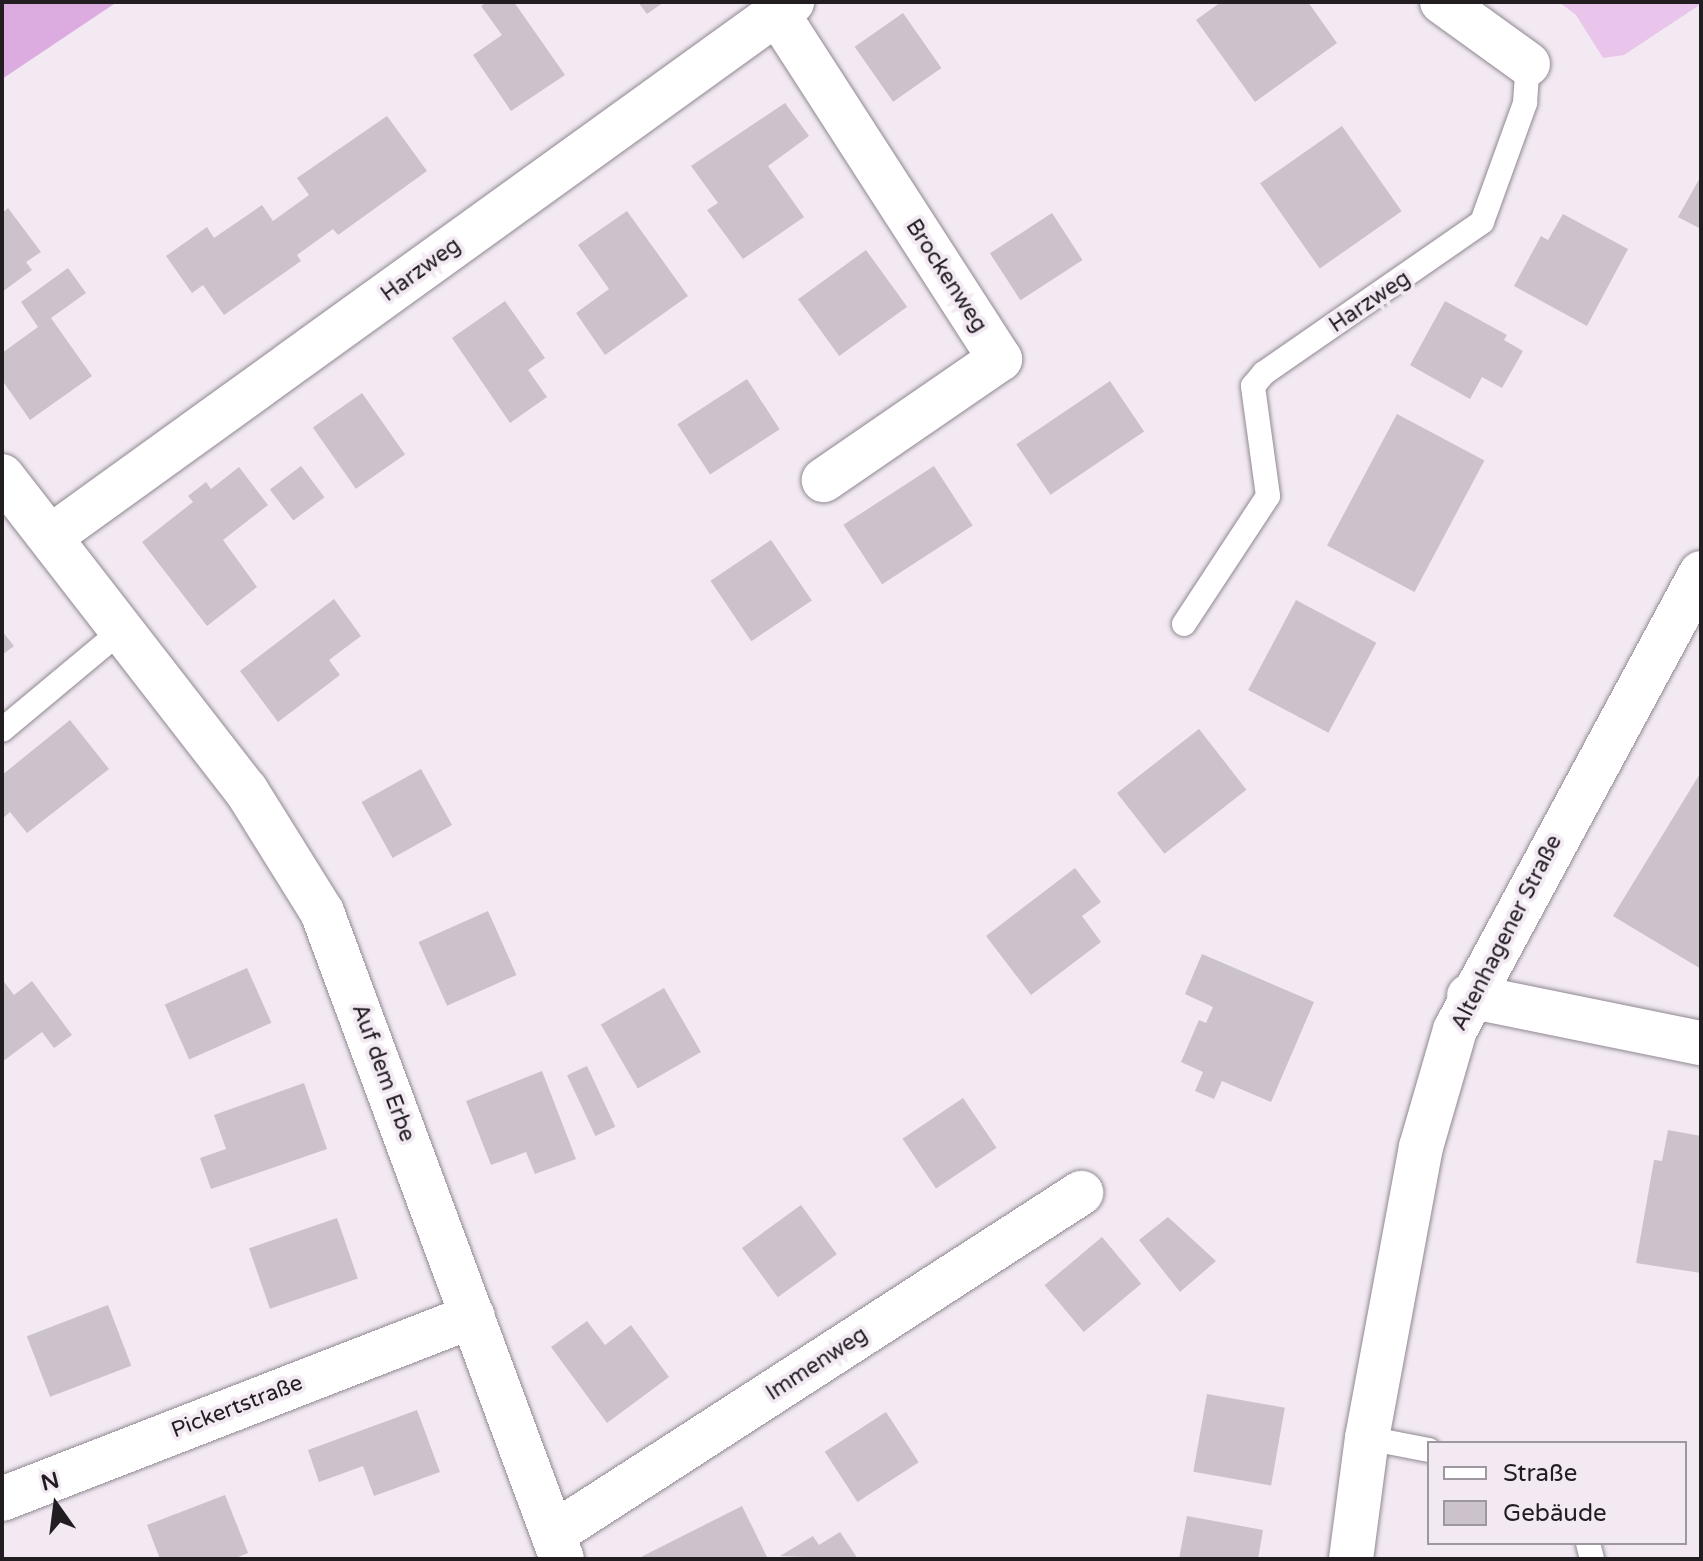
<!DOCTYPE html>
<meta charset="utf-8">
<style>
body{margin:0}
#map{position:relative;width:1703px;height:1561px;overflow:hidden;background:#f2e9f3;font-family:"Varela Round",sans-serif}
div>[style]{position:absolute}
.green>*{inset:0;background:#e9c5ec}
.water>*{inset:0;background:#dcace0}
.building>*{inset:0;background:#cbc2cc;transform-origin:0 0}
.roads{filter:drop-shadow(0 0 2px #908891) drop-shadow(0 0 2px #908891)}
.service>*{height:24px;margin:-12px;padding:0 12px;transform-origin:12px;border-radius:12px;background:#fff}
.minor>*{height:44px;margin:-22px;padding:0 22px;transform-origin:22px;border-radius:22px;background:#fff}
.secondary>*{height:44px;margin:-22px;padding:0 22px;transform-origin:22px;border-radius:22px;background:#fff}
span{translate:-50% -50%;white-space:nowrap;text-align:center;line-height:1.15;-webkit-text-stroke:8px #f2e9f3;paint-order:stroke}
.street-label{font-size:22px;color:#211d21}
.frame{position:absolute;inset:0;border:4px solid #211d21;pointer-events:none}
.legend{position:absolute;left:1427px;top:1441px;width:260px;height:104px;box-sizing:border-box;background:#f2e9f3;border:2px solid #9e979f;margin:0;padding:10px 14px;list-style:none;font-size:24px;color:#211d21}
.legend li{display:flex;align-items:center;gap:16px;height:40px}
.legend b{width:40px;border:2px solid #9e979f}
.north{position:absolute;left:16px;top:1465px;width:80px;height:80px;-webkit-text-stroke:6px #f2e9f3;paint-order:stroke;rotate:346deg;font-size:22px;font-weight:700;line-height:32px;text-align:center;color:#211d21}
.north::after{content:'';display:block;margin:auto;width:28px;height:36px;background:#211d21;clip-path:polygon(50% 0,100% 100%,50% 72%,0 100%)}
</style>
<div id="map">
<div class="green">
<i style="clip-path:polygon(1559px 2px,1701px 2px,1701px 4px,1624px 55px,1603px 58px,1576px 15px)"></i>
</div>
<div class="water">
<i style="clip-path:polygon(2px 2px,117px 2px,2px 79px)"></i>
</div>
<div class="building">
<i style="clip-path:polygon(487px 2px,514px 2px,565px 75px,511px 111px,473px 55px,502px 35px,481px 6px)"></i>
<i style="clip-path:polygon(638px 2px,664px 2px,647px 14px)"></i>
<i style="clip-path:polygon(1221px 2px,1308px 2px,1337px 43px,1255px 102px,1196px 20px)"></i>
<i style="left:903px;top:13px;width:67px;height:59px;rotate:55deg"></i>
<i style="clip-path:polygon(785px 103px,809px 136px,768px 166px,804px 217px,743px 259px,707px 210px,718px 203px,691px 166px)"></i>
<i style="clip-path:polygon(387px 116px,427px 171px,338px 235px,333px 229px,297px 255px,301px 261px,224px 315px,203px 285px,192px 293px,166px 256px,207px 227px,214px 238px,262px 205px,273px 221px,309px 195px,297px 178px)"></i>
<i style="left:1342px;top:126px;width:104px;height:100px;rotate:55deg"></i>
<i style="clip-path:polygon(1701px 176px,1701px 229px,1678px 217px)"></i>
<i style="clip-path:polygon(8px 208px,41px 252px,26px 262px,32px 270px,2px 292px,2px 213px)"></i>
<i style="clip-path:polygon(627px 211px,688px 296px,605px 355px,576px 313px,609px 289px,578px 245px)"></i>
<i style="left:1052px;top:213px;width:56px;height:74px;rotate:57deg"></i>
<i style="clip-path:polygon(1563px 214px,1628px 249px,1587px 326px,1514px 286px,1541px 236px,1548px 240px)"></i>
<i style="left:866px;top:250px;width:70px;height:84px;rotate:54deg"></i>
<i style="clip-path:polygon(68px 268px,86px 293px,51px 318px,92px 376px,30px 420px,2px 380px,2px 353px,38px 327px,21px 302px)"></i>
<i style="clip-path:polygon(505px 301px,545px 358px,528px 370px,547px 397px,510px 423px,452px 338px)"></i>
<i style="clip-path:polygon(1445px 301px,1507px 335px,1504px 340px,1523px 351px,1502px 388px,1482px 377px,1470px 399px,1410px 365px)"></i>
<i style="left:747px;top:379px;width:60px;height:83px;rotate:57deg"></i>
<i style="left:1110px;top:381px;width:61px;height:113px;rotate:56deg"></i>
<i style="left:362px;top:393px;width:75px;height:60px;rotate:55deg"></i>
<i style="left:1397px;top:414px;width:99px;height:149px;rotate:28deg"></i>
<i style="left:301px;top:466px;width:39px;height:39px;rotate:53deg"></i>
<i style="left:934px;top:466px;width:71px;height:108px;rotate:57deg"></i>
<i style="clip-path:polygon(239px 467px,268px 505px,223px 540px,257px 587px,207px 626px,142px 542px,193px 502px,188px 496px,206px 482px,211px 489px)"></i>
<i style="left:771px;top:540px;width:73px;height:73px;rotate:56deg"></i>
<i style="clip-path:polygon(334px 599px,361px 636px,329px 660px,340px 675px,278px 722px,240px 671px)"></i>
<i style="left:1296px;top:600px;width:91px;height:102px;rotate:28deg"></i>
<i style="clip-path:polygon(2px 631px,14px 646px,2px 655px)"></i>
<i style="clip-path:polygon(70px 720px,109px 769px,27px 833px,10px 812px,2px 819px,2px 775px)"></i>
<i style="left:1199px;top:729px;width:77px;height:104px;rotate:52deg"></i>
<i style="left:421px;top:769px;width:64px;height:68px;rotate:61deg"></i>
<i style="clip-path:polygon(1701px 772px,1701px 969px,1613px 916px)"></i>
<i style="clip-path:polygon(1075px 868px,1101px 902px,1082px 916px,1101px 942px,1031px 995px,986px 936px)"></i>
<i style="left:488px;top:911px;width:70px;height:76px;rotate:66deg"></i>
<i style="clip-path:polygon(1202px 954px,1314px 1002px,1271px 1102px,1222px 1081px,1214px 1099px,1195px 1091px,1203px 1072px,1181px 1062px,1199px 1020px,1206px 1023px,1213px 1007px,1185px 994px)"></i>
<i style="left:247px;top:968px;width:60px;height:90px;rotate:66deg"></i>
<i style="clip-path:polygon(2px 979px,14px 995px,32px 981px,72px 1035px,54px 1048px,42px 1032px,2px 1062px)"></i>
<i style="left:664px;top:988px;width:74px;height:73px;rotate:60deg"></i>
<i style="left:587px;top:1066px;width:67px;height:22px;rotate:65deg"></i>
<i style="clip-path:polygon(542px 1071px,576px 1159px,535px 1174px,526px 1152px,491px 1165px,466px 1101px)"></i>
<i style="clip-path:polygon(304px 1083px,327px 1149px,211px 1189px,200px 1158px,226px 1149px,214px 1115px)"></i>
<i style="left:963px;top:1098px;width:60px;height:73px;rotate:56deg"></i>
<i style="clip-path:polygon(1668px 1130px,1701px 1136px,1701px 1273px,1636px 1263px,1654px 1160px,1662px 1161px)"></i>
<i style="left:801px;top:1205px;width:61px;height:73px;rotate:54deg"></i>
<i style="clip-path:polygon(1168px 1217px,1216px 1261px,1180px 1292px,1139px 1240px)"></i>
<i style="left:337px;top:1218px;width:64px;height:93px;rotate:71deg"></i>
<i style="left:1102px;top:1237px;width:61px;height:75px;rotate:50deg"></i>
<i style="left:108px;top:1305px;width:65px;height:87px;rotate:69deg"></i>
<i style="clip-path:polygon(587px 1321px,605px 1345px,631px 1325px,669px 1377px,607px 1423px,551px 1347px)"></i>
<i style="left:1207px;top:1394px;width:79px;height:79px;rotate:10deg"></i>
<i style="clip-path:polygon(417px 1410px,440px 1472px,374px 1496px,363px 1466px,319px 1482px,308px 1450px)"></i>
<i style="left:886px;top:1412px;width:60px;height:73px;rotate:57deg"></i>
<i style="clip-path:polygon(225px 1495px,248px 1553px,233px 1559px,160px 1559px,147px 1525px)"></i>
<i style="clip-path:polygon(742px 1506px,768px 1559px,637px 1559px)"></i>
<i style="clip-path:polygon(1187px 1516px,1263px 1530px,1258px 1559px,1179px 1559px)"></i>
<i style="clip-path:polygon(840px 1532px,858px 1559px,780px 1556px,813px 1536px,819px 1545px)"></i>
</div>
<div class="roads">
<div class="service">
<i style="left:1184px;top:624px;width:153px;rotate:-56.7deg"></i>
<i style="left:1268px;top:496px;width:111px;rotate:-97.8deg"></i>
<i style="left:1253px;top:386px;width:17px;rotate:-50deg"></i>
<i style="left:1264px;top:373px;width:265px;rotate:-34.7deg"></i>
<i style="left:1482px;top:222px;width:127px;rotate:-70.1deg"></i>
<i style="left:1525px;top:103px;width:39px;rotate:-86deg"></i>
<i style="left:2px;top:730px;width:156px;rotate:-39.8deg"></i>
<i style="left:1367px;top:1438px;width:63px;rotate:11deg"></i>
<i style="left:1588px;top:1543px;width:16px;rotate:76deg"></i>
</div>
<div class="minor">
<i style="left:1442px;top:2px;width:106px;rotate:35.8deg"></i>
<i style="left:777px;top:13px;width:412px;rotate:57.2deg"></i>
<i style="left:1000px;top:359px;width:214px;rotate:145.5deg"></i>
<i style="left:2px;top:476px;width:398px;rotate:52.2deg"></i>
<i style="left:246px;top:790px;width:144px;rotate:58.1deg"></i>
<i style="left:322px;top:912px;width:690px;rotate:69.65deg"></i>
<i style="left:50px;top:537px;width:915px;rotate:-35.79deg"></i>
<i style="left:1469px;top:996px;width:237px;rotate:11.5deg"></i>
<i style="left:2px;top:1499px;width:505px;rotate:-21.23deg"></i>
<i style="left:553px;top:1534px;width:629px;rotate:-32.86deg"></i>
</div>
<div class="secondary">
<i style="left:1351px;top:1559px;width:122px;rotate:-82.5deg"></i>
<i style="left:1367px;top:1438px;width:296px;rotate:-79.5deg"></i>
<i style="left:1421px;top:1147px;width:122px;rotate:-73.8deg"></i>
<i style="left:1455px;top:1030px;width:519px;rotate:-61.71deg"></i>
</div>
</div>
<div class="street-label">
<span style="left:421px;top:270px;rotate:-36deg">Harzweg</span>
<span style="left:946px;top:276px;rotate:57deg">Brockenweg</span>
<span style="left:1370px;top:302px;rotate:-34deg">Harzweg</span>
<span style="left:1507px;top:933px;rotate:-63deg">Altenhagener Straße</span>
<span style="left:383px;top:1073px;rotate:70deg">Auf dem Erbe</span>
<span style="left:817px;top:1364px;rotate:-33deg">Immenweg</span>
<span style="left:237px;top:1407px;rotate:-21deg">Pickertstraße</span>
</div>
<div class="frame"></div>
<ul class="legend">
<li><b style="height:10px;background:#fff"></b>Straße</li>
<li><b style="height:22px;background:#cbc2cc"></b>Gebäude</li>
</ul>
<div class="north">N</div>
</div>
